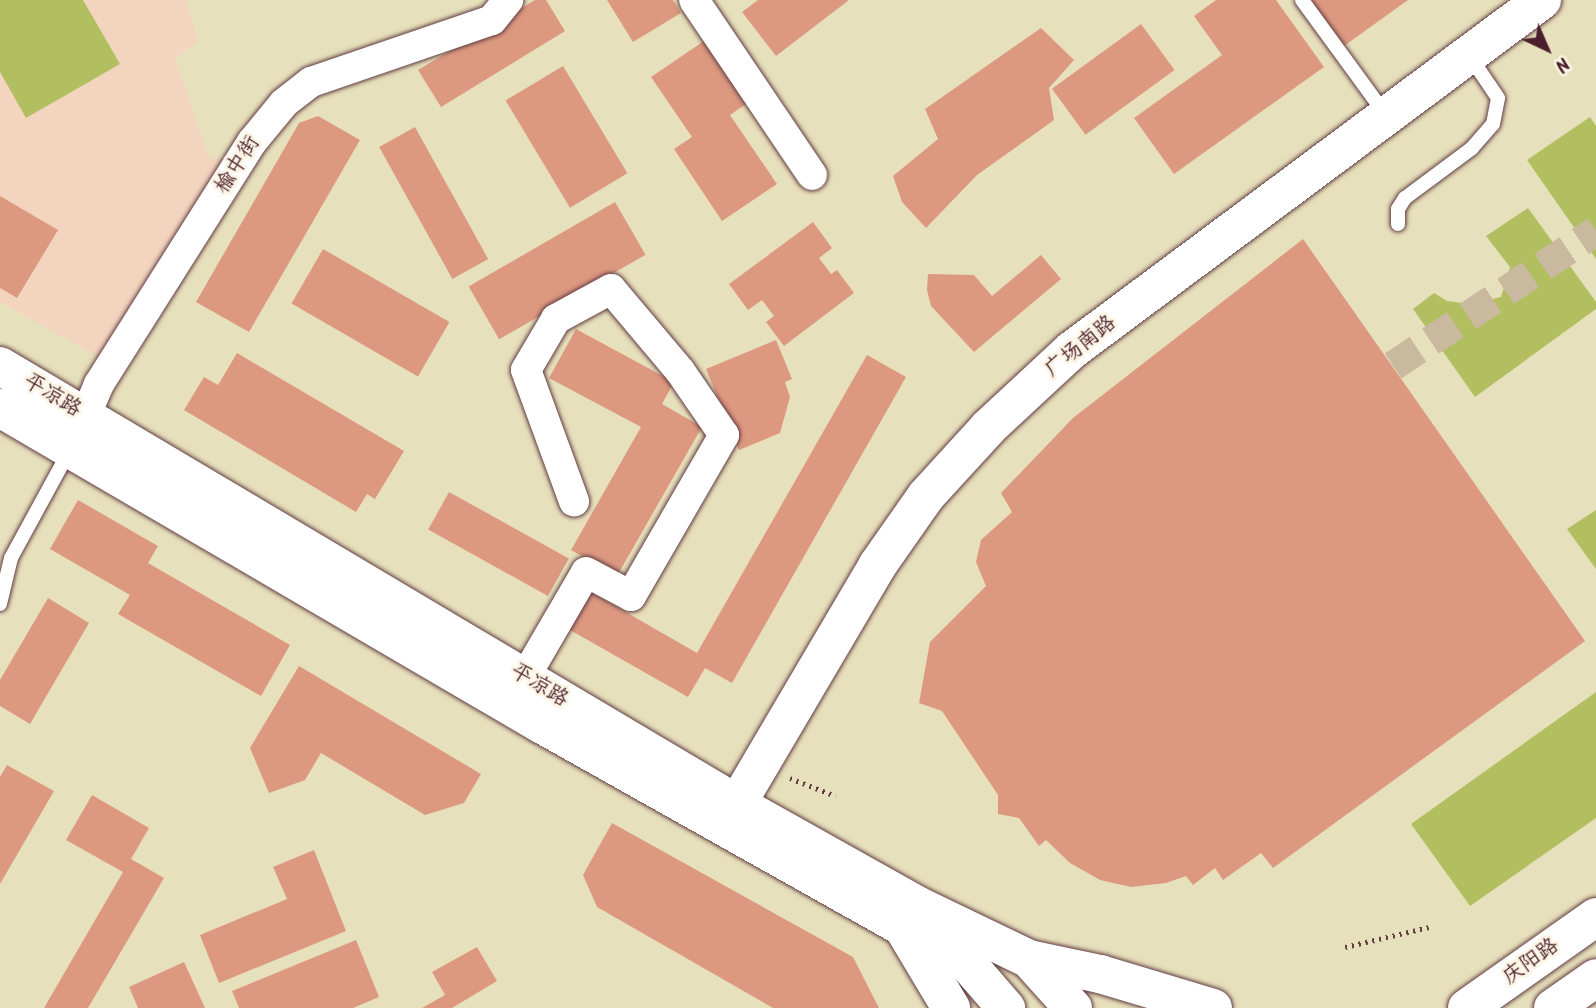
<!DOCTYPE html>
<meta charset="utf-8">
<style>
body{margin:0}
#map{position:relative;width:1596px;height:1008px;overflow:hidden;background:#e7e0bc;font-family:Kalam,"LXGW WenKai TC",sans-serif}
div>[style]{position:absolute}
.built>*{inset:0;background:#f3d4bf}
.green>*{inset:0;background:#b2bf61}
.building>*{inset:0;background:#dd9980;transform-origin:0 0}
.street-tunnel>*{height:30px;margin-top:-15px;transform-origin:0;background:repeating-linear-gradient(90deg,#c8b99f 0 30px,transparent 0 45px)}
.path>*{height:4.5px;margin-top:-2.25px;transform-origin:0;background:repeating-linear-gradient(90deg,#623c41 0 2px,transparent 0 7px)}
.roads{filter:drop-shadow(0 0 2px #623c41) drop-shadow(0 0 2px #623c41)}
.lane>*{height:14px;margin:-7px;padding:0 7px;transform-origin:7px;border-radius:7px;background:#fff}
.street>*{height:30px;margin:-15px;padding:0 15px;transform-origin:15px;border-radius:15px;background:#fff}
.secondary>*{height:38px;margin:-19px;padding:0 19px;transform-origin:19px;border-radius:19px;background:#fff}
.primary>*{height:38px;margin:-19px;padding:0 19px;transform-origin:19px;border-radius:19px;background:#fff}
span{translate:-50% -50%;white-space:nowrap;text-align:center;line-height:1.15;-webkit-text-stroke:6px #fcf5e5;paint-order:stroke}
.street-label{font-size:21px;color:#4a1f2b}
.north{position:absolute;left:1512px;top:14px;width:70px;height:70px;-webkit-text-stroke:5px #fcf5e5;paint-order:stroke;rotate:136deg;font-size:19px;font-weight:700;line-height:28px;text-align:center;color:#4a1f2b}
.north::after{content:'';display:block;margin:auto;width:24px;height:32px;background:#4a1f2b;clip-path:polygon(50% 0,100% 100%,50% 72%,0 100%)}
</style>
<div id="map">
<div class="built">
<i style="clip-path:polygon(0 0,186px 0,198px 43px,174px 58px,210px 159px,233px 158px,105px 360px,0 302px)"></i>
</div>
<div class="green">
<i style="clip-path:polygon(0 0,83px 0,120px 64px,26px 118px,0 72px)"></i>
<i style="clip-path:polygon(1590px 117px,1596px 126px,1596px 259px,1527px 160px)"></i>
<i style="clip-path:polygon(1528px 208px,1596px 302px,1596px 309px,1475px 397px,1413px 309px,1434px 293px,1447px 301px,1471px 304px,1501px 297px,1510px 267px,1486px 236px)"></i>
<i style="clip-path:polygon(1596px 510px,1596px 569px,1567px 529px)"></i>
<i style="clip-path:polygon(1596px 692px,1596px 818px,1470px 906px,1411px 824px)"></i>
</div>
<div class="building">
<i style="clip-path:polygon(535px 0,546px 0,565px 31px,441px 107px,418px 70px)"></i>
<i style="clip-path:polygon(607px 0,673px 0,681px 13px,633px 42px)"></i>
<i style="clip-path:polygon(758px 0,849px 0,776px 56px,742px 12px)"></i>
<i style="clip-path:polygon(1216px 0,1276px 0,1324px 67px,1174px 174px,1134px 118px,1222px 55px,1194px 16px)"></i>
<i style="clip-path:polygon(1311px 0,1408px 0,1344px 46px)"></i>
<i style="left:1141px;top:24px;width:57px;height:110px;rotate:54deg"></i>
<i style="clip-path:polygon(1041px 28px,1074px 60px,1049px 88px,1054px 120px,977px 175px,926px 228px,902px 202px,893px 176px,938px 139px,925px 109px)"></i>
<i style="clip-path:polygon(704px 41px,746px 104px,730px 115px,777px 184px,722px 221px,674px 149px,692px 137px,651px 77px)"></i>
<i style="left:563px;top:66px;width:125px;height:67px;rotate:59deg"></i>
<i style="clip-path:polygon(318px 116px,360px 140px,249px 332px,196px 302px,299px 123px)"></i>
<i style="left:415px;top:127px;width:151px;height:41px;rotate:61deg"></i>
<i style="clip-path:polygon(0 196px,58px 230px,17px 298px,0 288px)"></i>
<i style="left:615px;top:202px;width:61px;height:169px;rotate:60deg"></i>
<i style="clip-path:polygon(813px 222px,832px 248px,819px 258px,831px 274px,837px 270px,854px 293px,784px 346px,766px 322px,774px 316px,762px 300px,748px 310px,729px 284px)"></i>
<i style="clip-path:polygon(1303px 239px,1585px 641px,1273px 868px,1261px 853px,1223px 880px,1215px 868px,1193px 885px,1186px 876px,1166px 883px,1131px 887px,1100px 880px,1070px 863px,1046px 840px,1039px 846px,1019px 818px,998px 814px,998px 795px,942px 711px,919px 703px,930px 642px,986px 586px,976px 562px,981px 540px,1012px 512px,1001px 493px,1073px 418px)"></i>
<i style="left:323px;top:249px;width:146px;height:63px;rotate:30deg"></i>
<i style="clip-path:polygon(1041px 255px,1061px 279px,974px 352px,931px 306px,927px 290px,928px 274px,974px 275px,992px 296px)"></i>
<i style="clip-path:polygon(576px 329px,674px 382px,662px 404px,702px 427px,617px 576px,571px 550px,641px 427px,549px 378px)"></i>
<i style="clip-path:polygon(776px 340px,792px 379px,785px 382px,790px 397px,780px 433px,739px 450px,706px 369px)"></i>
<i style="clip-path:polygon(237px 353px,404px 451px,375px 499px,367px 494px,356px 512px,184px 410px,204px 377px,218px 385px)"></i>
<i style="clip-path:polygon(867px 355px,906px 377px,732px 683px,705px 668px,688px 697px,570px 630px,591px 592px,697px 653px)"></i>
<i style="left:449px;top:492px;width:137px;height:43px;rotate:29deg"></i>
<i style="clip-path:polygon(78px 500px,158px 546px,148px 563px,290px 645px,261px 696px,118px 614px,130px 595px,50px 549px)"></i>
<i style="clip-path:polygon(48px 598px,89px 623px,30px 724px,0 706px,0 680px)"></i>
<i style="clip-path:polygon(299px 666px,481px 774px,464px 803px,425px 815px,321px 753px,305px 780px,269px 793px,250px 748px)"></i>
<i style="clip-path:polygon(7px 765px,54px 791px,0 884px,0 777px)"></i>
<i style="clip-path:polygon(92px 795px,149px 828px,131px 859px,164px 878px,88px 1008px,44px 1008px,123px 872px,66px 840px)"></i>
<i style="clip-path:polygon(612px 823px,853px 957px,879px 1008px,773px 1008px,597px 907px,583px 875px)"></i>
<i style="clip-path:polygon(314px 850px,346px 931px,219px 983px,200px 935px,287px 899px,273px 867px)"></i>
<i style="clip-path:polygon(356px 940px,379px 997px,353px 1008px,239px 1008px,232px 991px)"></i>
<i style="clip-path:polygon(477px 947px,497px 981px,452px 1008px,422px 1008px,445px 995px,432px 972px)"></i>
<i style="clip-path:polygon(184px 962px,205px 1008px,138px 1008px,129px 987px)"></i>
</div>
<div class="street-tunnel">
<i style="left:1393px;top:366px;width:244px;rotate:-33.6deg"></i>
</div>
<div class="path">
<i style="left:790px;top:778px;width:49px;rotate:21.4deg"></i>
<i style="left:1345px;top:947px;width:86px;rotate:-13.4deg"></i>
</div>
<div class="roads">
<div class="lane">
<i style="left:1302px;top:0;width:142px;rotate:53.9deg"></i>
<i style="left:1398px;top:224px;width:15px;rotate:-90deg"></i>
<i style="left:1398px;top:209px;width:13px;rotate:-58deg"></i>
<i style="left:1405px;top:198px;width:84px;rotate:-36.7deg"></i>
<i style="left:1472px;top:148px;width:32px;rotate:-49deg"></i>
<i style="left:1493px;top:124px;width:26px;rotate:-79deg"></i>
<i style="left:1498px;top:98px;width:52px;rotate:-124deg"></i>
<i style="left:0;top:604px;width:47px;rotate:-76.6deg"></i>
<i style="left:11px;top:558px;width:123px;rotate:-61.4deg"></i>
</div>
<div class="street">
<i style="left:694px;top:0;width:211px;rotate:56deg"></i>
<i style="left:77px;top:436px;width:56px;rotate:-67.1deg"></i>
<i style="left:99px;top:384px;width:286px;rotate:-57.7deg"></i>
<i style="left:252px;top:142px;width:50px;rotate:-50.6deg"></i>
<i style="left:284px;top:103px;width:34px;rotate:-38deg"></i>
<i style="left:311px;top:82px;width:191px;rotate:-18.9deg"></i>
<i style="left:492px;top:20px;width:26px;rotate:-51deg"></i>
<i style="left:525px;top:677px;width:121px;rotate:-59.8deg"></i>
<i style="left:586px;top:572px;width:51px;rotate:28.1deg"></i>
<i style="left:631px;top:596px;width:186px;rotate:-60deg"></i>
<i style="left:724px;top:435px;width:78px;rotate:-124.5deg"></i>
<i style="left:680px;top:371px;width:107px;rotate:-130.1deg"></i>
<i style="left:611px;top:289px;width:63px;rotate:151.4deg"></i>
<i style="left:556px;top:319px;width:59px;rotate:120.5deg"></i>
<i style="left:526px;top:370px;width:140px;rotate:69.9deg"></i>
</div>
<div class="secondary">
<i style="left:0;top:366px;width:857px;rotate:30.72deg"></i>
<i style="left:737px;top:804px;width:206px;rotate:29.3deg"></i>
<i style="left:917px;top:905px;width:124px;rotate:25.7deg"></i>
<i style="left:1029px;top:959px;width:66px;rotate:48.1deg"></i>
<i style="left:0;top:408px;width:627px;rotate:30.29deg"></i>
<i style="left:541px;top:724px;width:488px;rotate:29.3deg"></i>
<i style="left:967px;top:963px;width:60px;rotate:49.1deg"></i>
<i style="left:737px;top:804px;width:276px;rotate:-59.5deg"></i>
<i style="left:877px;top:566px;width:85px;rotate:-55deg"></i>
<i style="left:926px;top:496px;width:93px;rotate:-47.6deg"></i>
<i style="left:989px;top:427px;width:113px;rotate:-42.9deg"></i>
<i style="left:1072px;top:350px;width:586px;rotate:-36.67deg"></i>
<i style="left:905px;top:931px;width:90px;rotate:59.1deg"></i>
<i style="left:1029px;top:959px;width:73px;rotate:11.9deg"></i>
<i style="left:1100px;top:974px;width:118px;rotate:16.7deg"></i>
</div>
<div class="primary">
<i style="left:1467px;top:1008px;width:158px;rotate:-35.2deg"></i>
<i style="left:1553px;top:1008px;width:52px;rotate:-34.9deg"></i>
</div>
</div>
<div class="street-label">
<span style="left:238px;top:165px;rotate:-57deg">榆中街</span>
<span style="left:1081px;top:347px;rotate:-39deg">广场南路</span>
<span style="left:52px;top:396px;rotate:31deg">平凉路</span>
<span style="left:539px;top:686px;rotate:31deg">平凉路</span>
<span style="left:1531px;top:962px;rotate:-35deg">庆阳路</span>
</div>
<div class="north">N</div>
</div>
